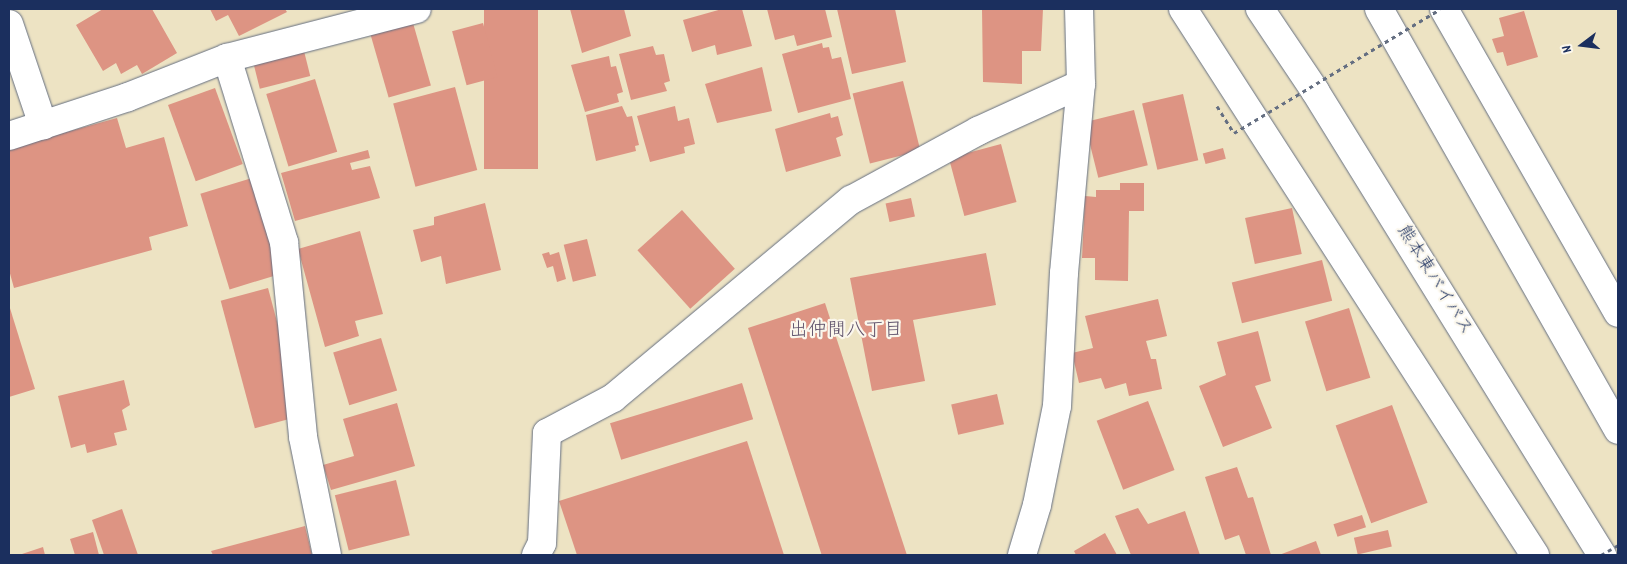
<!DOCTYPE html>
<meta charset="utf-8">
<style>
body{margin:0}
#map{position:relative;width:1627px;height:564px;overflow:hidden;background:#ede3c3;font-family:Dekko,"Klee One",sans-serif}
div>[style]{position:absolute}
.building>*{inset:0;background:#dd9483;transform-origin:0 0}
.roads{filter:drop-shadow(0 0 1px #646e81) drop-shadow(0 0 1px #646e81)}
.street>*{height:28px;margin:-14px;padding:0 14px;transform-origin:14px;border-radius:14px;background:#fff}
.highway>*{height:28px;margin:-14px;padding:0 14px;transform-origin:14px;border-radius:14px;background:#fff}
.path-bridge>*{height:3px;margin-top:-1.5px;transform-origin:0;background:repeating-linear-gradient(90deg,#646e81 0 4px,transparent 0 8px)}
span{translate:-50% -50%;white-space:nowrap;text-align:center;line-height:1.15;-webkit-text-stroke:4.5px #fbf7ec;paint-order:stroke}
.street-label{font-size:18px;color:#1b2f5e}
.neighbourhood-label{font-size:19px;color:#5f526b}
.frame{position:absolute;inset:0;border:10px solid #1b2f5e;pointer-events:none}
.north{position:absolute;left:1557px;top:20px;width:50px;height:50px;-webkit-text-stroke:4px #fbf7ec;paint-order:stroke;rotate:255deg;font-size:14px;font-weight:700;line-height:20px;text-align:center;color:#1b2f5e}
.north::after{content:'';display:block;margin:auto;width:18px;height:22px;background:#1b2f5e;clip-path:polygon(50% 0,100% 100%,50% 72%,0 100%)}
</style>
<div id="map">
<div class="building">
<i style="clip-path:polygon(103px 9px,152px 9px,177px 53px,142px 74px,137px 65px,121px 74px,116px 63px,103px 71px,76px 25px)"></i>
<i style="clip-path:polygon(210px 9px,285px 9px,287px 12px,239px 36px,228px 15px,216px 21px)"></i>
<i style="left:484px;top:9px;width:54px;height:160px"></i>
<i style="clip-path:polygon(570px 9px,624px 9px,631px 36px,582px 53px)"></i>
<i style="clip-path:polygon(722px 9px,742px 9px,752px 46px,717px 55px,715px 45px,692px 52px,683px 20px)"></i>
<i style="clip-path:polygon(767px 9px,825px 9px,832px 37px,797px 46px,794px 35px,775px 40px)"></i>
<i style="clip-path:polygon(837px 9px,895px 9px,906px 62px,852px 74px)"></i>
<i style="clip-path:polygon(982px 9px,1043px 9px,1041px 51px,1022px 51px,1022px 84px,983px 82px)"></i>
<i style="clip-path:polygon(1524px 11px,1538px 57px,1507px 66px,1503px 52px,1497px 53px,1492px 39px,1504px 36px,1499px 18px)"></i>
<i style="left:413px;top:23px;width:65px;height:44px;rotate:74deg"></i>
<i style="left:483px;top:23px;width:56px;height:32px;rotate:75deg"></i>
<i style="clip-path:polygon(822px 43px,823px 48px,829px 47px,832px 59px,841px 57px,851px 99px,798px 113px,782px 54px)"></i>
<i style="clip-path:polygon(653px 46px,656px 55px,664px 54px,670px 81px,664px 83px,667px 91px,631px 100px,619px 54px)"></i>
<i style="left:303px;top:47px;width:30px;height:52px;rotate:76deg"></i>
<i style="clip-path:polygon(609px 56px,611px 67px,616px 66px,623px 92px,617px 94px,619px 102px,585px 112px,571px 65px)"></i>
<i style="clip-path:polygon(762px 67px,772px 111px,717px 123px,705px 84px)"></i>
<i style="left:315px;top:79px;width:76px;height:51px;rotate:73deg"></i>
<i style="left:903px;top:81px;width:72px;height:52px;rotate:76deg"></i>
<i style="left:455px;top:87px;width:86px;height:64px;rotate:75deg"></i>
<i style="left:215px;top:88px;width:81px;height:50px;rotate:70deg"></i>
<i style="left:1183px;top:94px;width:68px;height:42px;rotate:77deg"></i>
<i style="clip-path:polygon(622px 106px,627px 117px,632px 116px,639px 145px,635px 146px,636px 151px,596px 161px,586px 115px)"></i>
<i style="clip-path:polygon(675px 106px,678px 121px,689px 118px,695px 144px,684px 147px,685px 153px,650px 162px,637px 116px)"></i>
<i style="left:1134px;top:110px;width:57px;height:51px;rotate:76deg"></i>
<i style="clip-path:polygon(830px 113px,831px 118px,838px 116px,843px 135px,836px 138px,841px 156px,786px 172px,775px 129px)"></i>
<i style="clip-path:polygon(117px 118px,126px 148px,164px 137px,188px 226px,149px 237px,152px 250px,14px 288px,9px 270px,9px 148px)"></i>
<i style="left:1001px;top:144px;width:60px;height:54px;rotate:75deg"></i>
<i style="left:1223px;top:148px;width:11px;height:21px;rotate:75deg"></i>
<i style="clip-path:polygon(368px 150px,370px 158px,350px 163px,352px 170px,370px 166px,380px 198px,295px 221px,281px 173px)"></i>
<i style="left:252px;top:178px;width:100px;height:54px;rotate:73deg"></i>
<i style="clip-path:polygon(1120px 183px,1144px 183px,1144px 211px,1129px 211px,1128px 281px,1095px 280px,1095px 258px,1082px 258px,1085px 196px,1096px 197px,1096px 190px,1120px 190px)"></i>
<i style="left:911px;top:198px;width:19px;height:26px;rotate:78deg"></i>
<i style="clip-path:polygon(485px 203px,501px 270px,446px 284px,441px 256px,421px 262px,413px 230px,434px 225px,434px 217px)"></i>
<i style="left:1292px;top:208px;width:47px;height:48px;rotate:78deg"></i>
<i style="left:682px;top:210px;width:79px;height:60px;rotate:48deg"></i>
<i style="clip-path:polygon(360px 231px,383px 314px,355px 321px,359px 336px,325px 347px,298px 249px)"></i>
<i style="left:587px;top:239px;width:38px;height:24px;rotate:76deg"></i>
<i style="clip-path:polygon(549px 252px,550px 255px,559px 252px,566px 279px,557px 282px,553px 266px,547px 268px,542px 254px)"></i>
<i style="clip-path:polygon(986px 253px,996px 305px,913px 320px,925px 381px,872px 391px,850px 278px)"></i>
<i style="left:1322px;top:260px;width:42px;height:93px;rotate:76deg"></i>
<i style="left:268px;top:288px;width:132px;height:49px;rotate:75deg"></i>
<i style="clip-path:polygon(1158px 299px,1167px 336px,1146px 341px,1151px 359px,1156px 359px,1162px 389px,1129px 396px,1126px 383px,1105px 389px,1101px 378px,1079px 383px,1072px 353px,1093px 348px,1085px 316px)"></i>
<i style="left:825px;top:303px;width:264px;height:81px;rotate:72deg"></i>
<i style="clip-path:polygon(9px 305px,35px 389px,9px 397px)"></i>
<i style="left:1349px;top:308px;width:73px;height:46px;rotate:73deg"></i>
<i style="clip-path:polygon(1258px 331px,1271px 381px,1255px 386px,1272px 428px,1223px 447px,1199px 386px,1226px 375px,1217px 342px)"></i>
<i style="left:381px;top:338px;width:55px;height:50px;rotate:73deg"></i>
<i style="clip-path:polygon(124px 380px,130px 405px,122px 410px,127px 430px,114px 433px,117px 445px,87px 453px,85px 444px,71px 448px,58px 396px)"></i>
<i style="left:742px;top:383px;width:38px;height:138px;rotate:73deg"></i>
<i style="left:997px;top:394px;width:31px;height:47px;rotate:77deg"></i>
<i style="left:1148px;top:401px;width:74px;height:55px;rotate:69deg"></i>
<i style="clip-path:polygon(397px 403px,415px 466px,331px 490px,323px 465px,354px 456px,343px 419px)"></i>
<i style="left:1392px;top:405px;width:104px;height:60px;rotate:70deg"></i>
<i style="clip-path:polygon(747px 441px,784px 555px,577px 555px,559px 501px)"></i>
<i style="clip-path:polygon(1237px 467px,1248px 498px,1253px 497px,1271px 555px,1246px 555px,1239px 535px,1225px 540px,1205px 477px)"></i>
<i style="left:396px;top:480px;width:57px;height:63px;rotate:76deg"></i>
<i style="clip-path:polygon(1138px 508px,1148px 524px,1185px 511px,1200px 555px,1131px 555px,1115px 516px)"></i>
<i style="clip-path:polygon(122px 509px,138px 555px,104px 555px,92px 520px)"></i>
<i style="left:1362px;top:515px;width:13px;height:30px;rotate:72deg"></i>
<i style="clip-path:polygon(305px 526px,312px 555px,213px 555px,211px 551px)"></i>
<i style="left:1388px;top:530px;width:17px;height:35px;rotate:77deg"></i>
<i style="clip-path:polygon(93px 532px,99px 555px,75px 555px,70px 539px)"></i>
<i style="clip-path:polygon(1105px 533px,1117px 555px,1076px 555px,1074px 551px)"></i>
<i style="clip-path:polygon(1316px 541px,1321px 555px,1279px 555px)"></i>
<i style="clip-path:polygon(43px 547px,45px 555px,19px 555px)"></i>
</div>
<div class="roads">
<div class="street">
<i style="left:1183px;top:9px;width:650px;rotate:57.19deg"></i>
<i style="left:1444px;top:9px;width:350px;rotate:60.2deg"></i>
<i style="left:9px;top:24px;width:107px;rotate:71.4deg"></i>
<i style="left:227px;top:58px;width:193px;rotate:72.8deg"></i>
<i style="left:284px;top:242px;width:196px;rotate:84.4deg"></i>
<i style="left:303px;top:437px;width:120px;rotate:78.5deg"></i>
<i style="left:9px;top:136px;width:125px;rotate:-18.1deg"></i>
<i style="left:128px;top:97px;width:106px;rotate:-21.5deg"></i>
<i style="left:227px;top:58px;width:196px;rotate:-14.5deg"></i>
<i style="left:536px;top:555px;width:13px;rotate:-63deg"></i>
<i style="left:542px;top:543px;width:110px;rotate:-87.4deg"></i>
<i style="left:547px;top:433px;width:75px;rotate:-27.9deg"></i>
<i style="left:613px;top:398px;width:310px;rotate:-39.8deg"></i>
<i style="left:851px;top:200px;width:145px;rotate:-28.5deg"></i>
<i style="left:978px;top:131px;width:113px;rotate:-24.5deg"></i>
<i style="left:1022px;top:555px;width:52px;rotate:-73.3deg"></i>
<i style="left:1037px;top:505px;width:101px;rotate:-78.6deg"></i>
<i style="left:1057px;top:406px;width:133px;rotate:-87deg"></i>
<i style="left:1064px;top:273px;width:190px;rotate:-84.9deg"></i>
<i style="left:1081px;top:84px;width:75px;rotate:-91.5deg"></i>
</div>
<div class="highway">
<i style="left:1260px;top:9px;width:99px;rotate:56.1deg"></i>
<i style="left:1315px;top:91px;width:546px;rotate:58.26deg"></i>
<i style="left:1379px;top:9px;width:484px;rotate:60.4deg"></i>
</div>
</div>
<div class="path-bridge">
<i style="left:1217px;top:106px;width:32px;rotate:58deg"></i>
<i style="left:1234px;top:133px;width:240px;rotate:-31deg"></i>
<i style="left:1601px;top:555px;width:20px;rotate:-30deg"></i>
</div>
<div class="street-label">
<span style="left:1433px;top:281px;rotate:58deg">熊本東バイパス</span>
</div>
<div class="neighbourhood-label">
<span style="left:846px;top:332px">出仲間八丁目</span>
</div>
<div class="frame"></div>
<div class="north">N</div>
</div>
